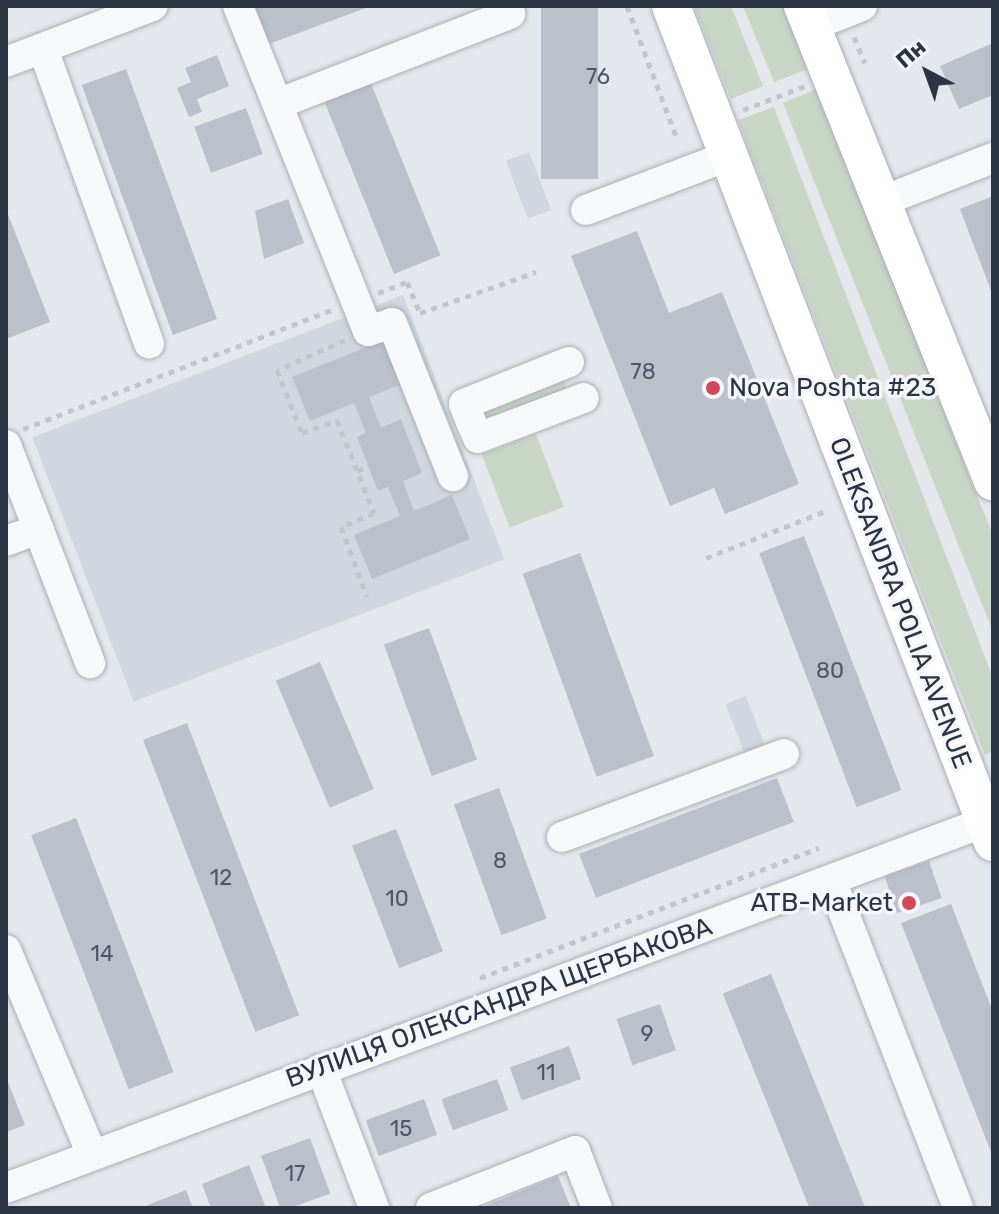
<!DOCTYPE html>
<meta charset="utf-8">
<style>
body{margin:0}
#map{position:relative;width:999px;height:1214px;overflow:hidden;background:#e4e7ec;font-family:Rubik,sans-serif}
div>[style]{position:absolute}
.built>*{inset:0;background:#d2d6de;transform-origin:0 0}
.green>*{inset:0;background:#c9d6c5;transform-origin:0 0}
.building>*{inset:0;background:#bbc0ca;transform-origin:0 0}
.path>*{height:5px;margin-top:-2.5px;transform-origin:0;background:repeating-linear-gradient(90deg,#c2c5cb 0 6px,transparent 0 12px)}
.roads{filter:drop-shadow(0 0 2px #a9aeb7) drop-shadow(0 0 2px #a9aeb7)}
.minor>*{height:30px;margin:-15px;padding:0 15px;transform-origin:15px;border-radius:15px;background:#f7f8fa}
.major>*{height:38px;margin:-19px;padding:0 19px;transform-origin:19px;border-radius:19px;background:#fff}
.dots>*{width:22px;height:22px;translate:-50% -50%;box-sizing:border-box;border:4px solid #f4f6f9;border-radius:50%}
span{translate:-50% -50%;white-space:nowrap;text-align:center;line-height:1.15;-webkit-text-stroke:7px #f4f6f9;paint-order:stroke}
.number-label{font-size:22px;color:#4f5766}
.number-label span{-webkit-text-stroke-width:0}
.poi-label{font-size:26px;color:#2b3445}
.left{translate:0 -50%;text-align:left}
.right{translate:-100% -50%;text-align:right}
.street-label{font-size:26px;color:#2b3445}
.frame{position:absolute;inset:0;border:8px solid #2b3445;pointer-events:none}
.north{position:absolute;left:887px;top:32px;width:80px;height:80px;-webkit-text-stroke:6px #f4f6f9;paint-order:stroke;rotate:319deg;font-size:22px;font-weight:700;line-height:32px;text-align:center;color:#2b3445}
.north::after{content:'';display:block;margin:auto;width:28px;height:36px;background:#2b3445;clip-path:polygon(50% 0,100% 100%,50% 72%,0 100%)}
</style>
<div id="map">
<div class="built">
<i style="left:529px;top:152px;width:62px;height:25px;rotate:69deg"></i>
<i style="left:403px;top:295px;width:283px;height:397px;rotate:69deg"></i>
<i style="left:746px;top:696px;width:57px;height:22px;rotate:69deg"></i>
</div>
<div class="green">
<i style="clip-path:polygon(694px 6px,731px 6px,763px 86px,731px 99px)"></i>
<i style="clip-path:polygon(743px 6px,783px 6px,808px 69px,774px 82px)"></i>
<i style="clip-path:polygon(817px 89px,993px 536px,993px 632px,783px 103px)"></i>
<i style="clip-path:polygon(774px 107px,993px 678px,993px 751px,985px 755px,738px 120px)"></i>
<i style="left:562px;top:377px;width:17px;height:84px;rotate:69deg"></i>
<i style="left:536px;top:434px;width:78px;height:58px;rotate:69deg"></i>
</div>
<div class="building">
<i style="clip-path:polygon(250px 6px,371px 6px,261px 47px)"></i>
<i style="left:541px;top:6px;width:57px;height:173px"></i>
<i style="clip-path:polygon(993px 43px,993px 95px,959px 109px,940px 66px)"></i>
<i style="clip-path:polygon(217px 55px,229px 86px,197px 99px,202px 112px,189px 117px,177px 88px,191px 82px,185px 68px)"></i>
<i style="left:126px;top:69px;width:266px;height:47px;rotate:70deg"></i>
<i style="left:370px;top:81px;width:188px;height:50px;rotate:68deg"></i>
<i style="left:246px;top:108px;width:49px;height:55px;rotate:70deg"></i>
<i style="clip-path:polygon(993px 196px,993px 296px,960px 209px)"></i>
<i style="clip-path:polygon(288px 199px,304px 243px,264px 259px,255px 211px)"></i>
<i style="clip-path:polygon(6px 209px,50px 322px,6px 339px)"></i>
<i style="clip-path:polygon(637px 231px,669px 313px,722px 292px,799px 484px,725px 514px,714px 488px,670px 506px,571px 256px)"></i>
<i style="clip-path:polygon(384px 340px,402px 384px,369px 397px,381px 428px,401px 419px,422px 473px,403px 481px,414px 511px,452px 495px,470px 539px,372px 579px,354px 535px,400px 516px,388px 487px,378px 491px,357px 437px,366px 433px,354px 403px,310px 421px,292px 377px)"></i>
<i style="left:804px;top:536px;width:272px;height:48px;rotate:69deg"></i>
<i style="left:580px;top:553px;width:216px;height:61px;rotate:70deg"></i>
<i style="left:429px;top:628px;width:140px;height:48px;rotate:70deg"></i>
<i style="left:320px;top:662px;width:138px;height:48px;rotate:67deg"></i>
<i style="left:187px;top:723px;width:313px;height:47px;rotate:69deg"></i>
<i style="left:777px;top:778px;width:47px;height:212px;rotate:69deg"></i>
<i style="left:499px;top:788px;width:139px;height:48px;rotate:70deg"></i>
<i style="left:76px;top:818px;width:272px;height:48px;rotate:69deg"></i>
<i style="left:396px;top:829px;width:131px;height:47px;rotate:69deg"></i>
<i style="left:929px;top:861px;width:39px;height:47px;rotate:71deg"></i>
<i style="clip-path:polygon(951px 904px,993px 1012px,993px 1157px,901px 923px)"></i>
<i style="left:771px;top:974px;width:252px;height:52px;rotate:68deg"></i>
<i style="left:660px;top:1004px;width:49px;height:46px;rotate:71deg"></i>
<i style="left:569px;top:1046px;width:35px;height:63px;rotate:70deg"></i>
<i style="clip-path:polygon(6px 1077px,25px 1125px,6px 1132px)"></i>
<i style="left:497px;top:1079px;width:33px;height:59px;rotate:70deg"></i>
<i style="left:424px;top:1099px;width:38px;height:62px;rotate:70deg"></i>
<i style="left:310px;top:1138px;width:59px;height:52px;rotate:70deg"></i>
<i style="clip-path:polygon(249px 1165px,266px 1208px,211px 1208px,202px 1184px)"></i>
<i style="clip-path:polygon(558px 1176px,571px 1208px,480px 1208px)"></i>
<i style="clip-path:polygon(186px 1190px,193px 1208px,140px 1208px)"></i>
</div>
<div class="path">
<i style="left:627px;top:6px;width:139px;rotate:69.3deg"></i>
<i style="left:854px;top:37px;width:28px;rotate:67deg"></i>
<i style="left:743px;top:110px;width:66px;rotate:-21.2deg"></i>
<i style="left:378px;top:293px;width:31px;rotate:-21deg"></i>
<i style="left:407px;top:282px;width:34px;rotate:67deg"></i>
<i style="left:420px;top:313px;width:123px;rotate:-19.5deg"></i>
<i style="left:345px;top:340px;width:74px;rotate:156.2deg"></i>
<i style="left:277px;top:370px;width:68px;rotate:68.4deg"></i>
<i style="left:302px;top:433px;width:37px;rotate:-20deg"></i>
<i style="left:337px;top:420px;width:100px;rotate:68.3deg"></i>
<i style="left:374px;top:513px;width:36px;rotate:157deg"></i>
<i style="left:341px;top:527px;width:74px;rotate:69.4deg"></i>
<i style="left:23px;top:429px;width:331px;rotate:-21.1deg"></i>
<i style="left:357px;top:471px;width:13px;rotate:-23deg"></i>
<i style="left:706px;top:558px;width:126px;rotate:-21.5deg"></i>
<i style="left:480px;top:978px;width:363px;rotate:-21deg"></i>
</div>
<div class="roads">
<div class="minor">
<i style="left:238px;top:6px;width:350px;rotate:68.2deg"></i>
<i style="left:368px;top:331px;width:25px;rotate:-18deg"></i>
<i style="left:392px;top:323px;width:165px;rotate:68.3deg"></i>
<i style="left:811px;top:26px;width:55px;rotate:-21.4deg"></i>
<i style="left:43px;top:49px;width:313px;rotate:70.2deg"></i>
<i style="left:6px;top:62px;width:157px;rotate:-20.9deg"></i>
<i style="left:280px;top:103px;width:247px;rotate:-21.2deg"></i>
<i style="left:880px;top:202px;width:121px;rotate:-21.3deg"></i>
<i style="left:586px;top:210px;width:152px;rotate:-20.8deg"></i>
<i style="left:569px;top:362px;width:113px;rotate:158.2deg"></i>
<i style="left:464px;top:404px;width:19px;rotate:69deg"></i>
<i style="left:471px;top:422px;width:17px;rotate:66deg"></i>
<i style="left:478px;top:438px;width:113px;rotate:-20.7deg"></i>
<i style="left:6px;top:445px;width:234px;rotate:68.9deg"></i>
<i style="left:6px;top:541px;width:35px;rotate:-20deg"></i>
<i style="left:562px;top:837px;width:237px;rotate:-20.5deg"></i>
<i style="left:831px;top:880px;width:352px;rotate:68.8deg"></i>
<i style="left:6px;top:950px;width:222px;rotate:67.2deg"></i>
<i style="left:321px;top:1069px;width:149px;rotate:69.1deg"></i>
<i style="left:6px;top:1188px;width:1054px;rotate:-20.5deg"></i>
<i style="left:431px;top:1208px;width:155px;rotate:-21.6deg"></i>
<i style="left:575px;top:1151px;width:61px;rotate:68.9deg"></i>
</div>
<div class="major">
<i style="left:671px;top:6px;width:896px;rotate:68.93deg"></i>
<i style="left:803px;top:6px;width:512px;rotate:68.2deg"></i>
</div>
</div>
<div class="dots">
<i style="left:713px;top:388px;background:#d1495b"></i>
<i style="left:909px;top:903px;background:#d1495b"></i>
</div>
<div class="number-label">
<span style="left:598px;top:77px">76</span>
<span style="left:643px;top:372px">78</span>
<span style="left:830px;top:671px">80</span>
<span style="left:500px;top:861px">8</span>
<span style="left:221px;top:878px">12</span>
<span style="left:397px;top:899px">10</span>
<span style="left:102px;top:954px">14</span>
<span style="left:647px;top:1034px">9</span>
<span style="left:546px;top:1073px">11</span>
<span style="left:401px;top:1129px">15</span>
<span style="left:295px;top:1174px">17</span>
</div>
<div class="poi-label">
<span class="left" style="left:729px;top:388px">Nova Poshta #23</span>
<span class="right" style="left:893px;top:903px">ATB-Market</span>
</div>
<div class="street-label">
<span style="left:900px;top:603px;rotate:69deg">OLEKSANDRA POLIA AVENUE</span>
<span style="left:499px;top:1003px;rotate:-20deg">ВУЛИЦЯ ОЛЕКСАНДРА ЩЕРБАКОВА</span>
</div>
<div class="frame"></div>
<div class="north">Пн</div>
</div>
